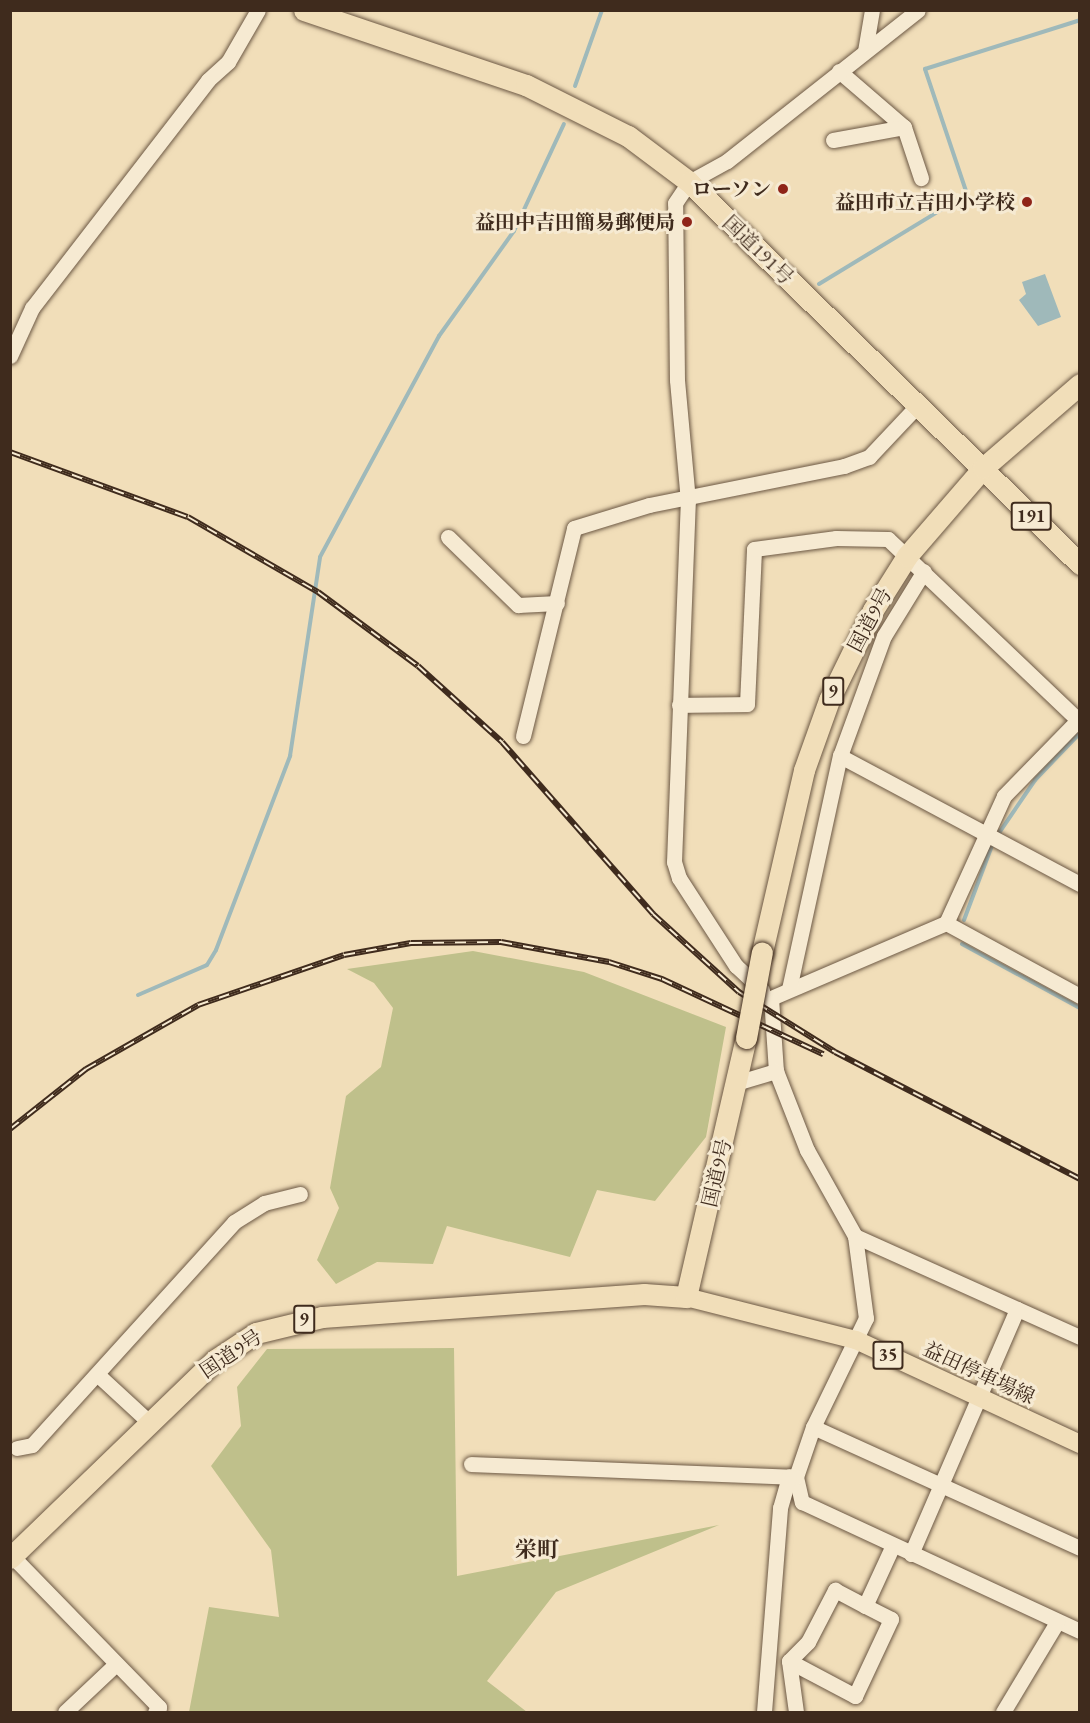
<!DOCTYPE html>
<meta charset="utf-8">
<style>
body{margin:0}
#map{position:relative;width:1090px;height:1723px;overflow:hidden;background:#f1deb9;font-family:"EB Garamond","Noto Serif JP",serif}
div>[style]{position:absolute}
.green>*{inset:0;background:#bfc08b}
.water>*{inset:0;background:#9fb9ba}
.stream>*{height:4px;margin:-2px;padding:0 2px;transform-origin:2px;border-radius:2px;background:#9fb9ba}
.roads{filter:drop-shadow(0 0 2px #6c5844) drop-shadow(0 0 2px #6c5844)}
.minor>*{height:15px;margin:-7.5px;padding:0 7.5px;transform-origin:7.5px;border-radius:7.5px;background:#f6ead2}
.major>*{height:18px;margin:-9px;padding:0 9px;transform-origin:9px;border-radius:9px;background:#f1deb9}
.highway>*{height:21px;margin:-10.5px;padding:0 10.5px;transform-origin:10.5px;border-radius:10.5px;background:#f1deb9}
.rail>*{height:6px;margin-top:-3px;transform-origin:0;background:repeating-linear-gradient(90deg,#f6ead2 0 11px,#3f2b1d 0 22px);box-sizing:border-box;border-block:2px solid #3f2b1d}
.bridges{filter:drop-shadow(0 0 2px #3f2b1d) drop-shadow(0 0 2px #3f2b1d)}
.highway-bridge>*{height:21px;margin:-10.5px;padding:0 10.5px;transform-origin:10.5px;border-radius:10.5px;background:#f1deb9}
.dots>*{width:16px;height:16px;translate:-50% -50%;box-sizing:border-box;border:3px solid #f6ead2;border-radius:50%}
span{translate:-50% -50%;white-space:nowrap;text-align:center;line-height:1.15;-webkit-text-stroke:6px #f6ead2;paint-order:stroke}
.shield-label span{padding:2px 4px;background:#f6ead2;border:2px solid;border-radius:4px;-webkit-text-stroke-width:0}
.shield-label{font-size:18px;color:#3f2b1d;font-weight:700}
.poi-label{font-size:20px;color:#3f2b1d;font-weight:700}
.right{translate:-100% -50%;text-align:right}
.street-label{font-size:20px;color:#3f2b1d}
.quarter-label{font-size:22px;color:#3f2b1d;font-weight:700}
.frame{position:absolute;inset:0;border:12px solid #3f2b1d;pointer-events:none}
</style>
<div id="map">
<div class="green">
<i style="clip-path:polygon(473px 951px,584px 972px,726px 1027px,706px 1137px,655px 1201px,597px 1190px,570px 1257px,447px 1226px,433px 1264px,377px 1262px,336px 1284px,317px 1260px,339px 1208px,330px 1188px,346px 1096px,381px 1067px,393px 1008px,374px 983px,347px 969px)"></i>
<i style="clip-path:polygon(454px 1348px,457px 1576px,719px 1525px,556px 1592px,487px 1681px,527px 1712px,189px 1712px,209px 1607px,279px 1617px,271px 1550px,211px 1466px,241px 1426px,237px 1387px,267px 1349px)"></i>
</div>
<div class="water">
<i style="clip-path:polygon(1045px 274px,1061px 317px,1038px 326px,1019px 300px,1026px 294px,1022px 282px)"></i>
</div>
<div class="stream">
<i style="left:575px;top:86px;width:81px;rotate:-70.4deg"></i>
<i style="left:819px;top:284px;width:173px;rotate:-31.3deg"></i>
<i style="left:967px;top:194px;width:132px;rotate:-108.6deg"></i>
<i style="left:925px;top:69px;width:163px;rotate:-17.5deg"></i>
<i style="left:997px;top:836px;width:68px;rotate:-55.8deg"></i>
<i style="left:1035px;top:780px;width:65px;rotate:-46.2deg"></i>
<i style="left:964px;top:920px;width:82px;rotate:-69.4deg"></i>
<i style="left:962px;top:944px;width:134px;rotate:28.5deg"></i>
<i style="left:138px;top:995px;width:75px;rotate:-23.5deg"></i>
<i style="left:207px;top:965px;width:17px;rotate:-59deg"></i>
<i style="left:216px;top:950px;width:208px;rotate:-69.1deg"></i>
<i style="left:290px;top:756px;width:201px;rotate:-81.4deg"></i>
<i style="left:320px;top:557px;width:251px;rotate:-61.7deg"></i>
<i style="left:439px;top:336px;width:129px;rotate:-54.5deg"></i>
<i style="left:514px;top:231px;width:118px;rotate:-65deg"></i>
</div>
<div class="roads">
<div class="minor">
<i style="left:865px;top:51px;width:42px;rotate:-80.3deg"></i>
<i style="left:839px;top:71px;width:86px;rotate:40.7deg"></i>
<i style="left:904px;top:127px;width:54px;rotate:71.6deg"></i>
<i style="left:833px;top:140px;width:72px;rotate:-10.4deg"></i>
<i style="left:10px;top:356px;width:53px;rotate:-65.4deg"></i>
<i style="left:32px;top:308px;width:288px;rotate:-52.3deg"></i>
<i style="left:208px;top:80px;width:27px;rotate:-42deg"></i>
<i style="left:228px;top:62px;width:60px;rotate:-60deg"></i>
<i style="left:448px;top:537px;width:98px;rotate:44.2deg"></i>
<i style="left:518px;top:605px;width:39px;rotate:-3deg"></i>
<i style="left:679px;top:705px;width:68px;rotate:-0.8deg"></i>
<i style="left:747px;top:704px;width:155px;rotate:-87.4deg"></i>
<i style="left:754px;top:549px;width:83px;rotate:-7.6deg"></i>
<i style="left:836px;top:538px;width:52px;rotate:1.1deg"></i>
<i style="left:888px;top:539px;width:265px;rotate:43.6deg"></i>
<i style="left:1080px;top:718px;width:109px;rotate:134.3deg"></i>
<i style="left:1004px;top:796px;width:140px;rotate:114.5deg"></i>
<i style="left:946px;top:923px;width:190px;rotate:156.8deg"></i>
<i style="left:771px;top:998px;width:73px;rotate:86.1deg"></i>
<i style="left:776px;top:1071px;width:85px;rotate:68.6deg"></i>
<i style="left:807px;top:1150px;width:98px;rotate:60.8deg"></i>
<i style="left:855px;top:1236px;width:83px;rotate:82.4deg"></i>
<i style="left:866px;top:1318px;width:121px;rotate:115.9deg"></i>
<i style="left:813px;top:1427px;width:53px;rotate:108.8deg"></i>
<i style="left:796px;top:1477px;width:26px;rotate:77deg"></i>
<i style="left:802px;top:1502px;width:306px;rotate:24.9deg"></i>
<i style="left:523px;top:736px;width:214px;rotate:-76.2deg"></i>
<i style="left:574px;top:528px;width:78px;rotate:-17deg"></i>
<i style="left:649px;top:505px;width:199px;rotate:-11.3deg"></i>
<i style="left:844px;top:466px;width:27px;rotate:-20deg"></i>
<i style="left:869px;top:457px;width:73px;rotate:-46.7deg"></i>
<i style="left:840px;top:756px;width:272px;rotate:28.1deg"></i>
<i style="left:946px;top:923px;width:153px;rotate:28.6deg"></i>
<i style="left:789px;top:989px;width:239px;rotate:-77.7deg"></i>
<i style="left:840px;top:756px;width:128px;rotate:-69.9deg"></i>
<i style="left:884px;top:636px;width:76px;rotate:-58.4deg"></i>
<i style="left:762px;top:990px;width:35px;rotate:-137deg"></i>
<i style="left:736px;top:966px;width:105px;rotate:-122.9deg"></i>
<i style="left:679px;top:878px;width:17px;rotate:-107deg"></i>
<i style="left:674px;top:862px;width:361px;rotate:-87.8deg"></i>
<i style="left:688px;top:501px;width:121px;rotate:-95.2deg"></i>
<i style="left:677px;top:380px;width:177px;rotate:-90.6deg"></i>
<i style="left:675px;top:203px;width:25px;rotate:-56deg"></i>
<i style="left:689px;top:182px;width:43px;rotate:-28.9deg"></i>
<i style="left:727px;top:161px;width:243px;rotate:-38.3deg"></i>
<i style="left:736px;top:1083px;width:42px;rotate:-16.7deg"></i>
<i style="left:855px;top:1236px;width:247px;rotate:24.2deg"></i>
<i style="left:98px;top:1375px;width:69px;rotate:42.7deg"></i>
<i style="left:813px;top:1427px;width:293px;rotate:24.4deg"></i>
<i style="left:17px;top:1448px;width:15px;rotate:-11deg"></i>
<i style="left:32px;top:1445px;width:301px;rotate:-47.8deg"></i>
<i style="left:234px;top:1222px;width:36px;rotate:-32deg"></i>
<i style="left:264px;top:1203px;width:37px;rotate:-14deg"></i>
<i style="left:471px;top:1464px;width:325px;rotate:2.3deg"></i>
<i style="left:911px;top:1554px;width:267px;rotate:-66.6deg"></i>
<i style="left:12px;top:1556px;width:211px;rotate:45.8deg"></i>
<i style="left:159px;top:1707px;width:6px;rotate:129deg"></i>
<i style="left:789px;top:1661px;width:75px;rotate:27.9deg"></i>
<i style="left:855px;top:1696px;width:85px;rotate:-64.9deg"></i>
<i style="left:891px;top:1619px;width:29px;rotate:-153deg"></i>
<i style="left:865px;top:1606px;width:67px;rotate:-65.3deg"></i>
<i style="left:65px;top:1712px;width:70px;rotate:-43.3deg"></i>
<i style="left:764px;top:1712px;width:205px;rotate:-85.5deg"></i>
<i style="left:780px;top:1508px;width:33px;rotate:-74deg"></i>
<i style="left:796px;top:1712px;width:51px;rotate:-97.8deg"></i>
<i style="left:789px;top:1661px;width:27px;rotate:-45deg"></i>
<i style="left:808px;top:1642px;width:59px;rotate:-62.6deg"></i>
<i style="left:835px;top:1590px;width:34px;rotate:28deg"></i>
<i style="left:1003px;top:1712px;width:105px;rotate:-59deg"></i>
</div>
<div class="major">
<i style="left:686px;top:1297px;width:175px;rotate:14.2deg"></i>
<i style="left:856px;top:1340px;width:247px;rotate:24.9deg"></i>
</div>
<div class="highway">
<i style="left:304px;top:10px;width:234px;rotate:18.7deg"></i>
<i style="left:526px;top:85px;width:114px;rotate:26.6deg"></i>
<i style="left:628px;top:136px;width:76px;rotate:37deg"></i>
<i style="left:689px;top:182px;width:547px;rotate:44.33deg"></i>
<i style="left:762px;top:952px;width:187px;rotate:-77deg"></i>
<i style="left:804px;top:770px;width:74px;rotate:-70.3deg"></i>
<i style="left:829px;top:700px;width:100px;rotate:-63.9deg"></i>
<i style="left:873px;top:610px;width:64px;rotate:-57.8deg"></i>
<i style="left:907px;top:556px;width:116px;rotate:-49.2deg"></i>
<i style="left:983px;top:468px;width:128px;rotate:-40.9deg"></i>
<i style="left:10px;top:1558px;width:285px;rotate:-44deg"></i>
<i style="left:215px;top:1360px;width:49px;rotate:-33.4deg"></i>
<i style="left:256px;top:1333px;width:68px;rotate:-13.6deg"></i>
<i style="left:322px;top:1317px;width:323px;rotate:-4.1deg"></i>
<i style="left:644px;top:1294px;width:42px;rotate:4.1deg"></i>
<i style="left:686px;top:1297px;width:266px;rotate:-77deg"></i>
</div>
</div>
<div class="rail">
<i style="left:10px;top:452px;width:189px;rotate:20.1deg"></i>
<i style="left:188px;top:517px;width:150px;rotate:30deg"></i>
<i style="left:318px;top:592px;width:124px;rotate:36.5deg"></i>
<i style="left:418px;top:666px;width:113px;rotate:42.1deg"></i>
<i style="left:502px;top:742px;width:229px;rotate:48.7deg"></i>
<i style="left:653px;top:914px;width:116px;rotate:42.2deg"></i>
<i style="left:739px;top:992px;width:113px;rotate:32deg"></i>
<i style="left:835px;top:1052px;width:276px;rotate:27.4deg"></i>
<i style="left:10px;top:1129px;width:97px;rotate:-38.3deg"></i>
<i style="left:86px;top:1069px;width:129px;rotate:-29.7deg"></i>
<i style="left:198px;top:1005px;width:154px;rotate:-18.9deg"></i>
<i style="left:344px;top:955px;width:68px;rotate:-10.2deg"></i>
<i style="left:411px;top:943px;width:90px;rotate:-0.6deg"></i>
<i style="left:501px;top:942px;width:110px;rotate:10.5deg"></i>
<i style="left:609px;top:962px;width:56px;rotate:17.8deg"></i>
<i style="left:662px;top:979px;width:178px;rotate:25deg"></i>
</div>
<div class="bridges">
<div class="highway-bridge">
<i style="left:746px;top:1038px;width:87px;rotate:-79.5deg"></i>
</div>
</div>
<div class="dots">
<i style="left:783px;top:189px;background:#8f2418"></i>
<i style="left:1027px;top:202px;background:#8f2418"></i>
<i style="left:687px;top:222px;background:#8f2418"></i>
</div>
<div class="shield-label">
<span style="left:1031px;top:516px">191</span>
<span style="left:833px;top:691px">9</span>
<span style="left:304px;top:1319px">9</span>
<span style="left:888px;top:1355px">35</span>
</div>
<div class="poi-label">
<span class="right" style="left:771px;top:189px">ローソン</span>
<span class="right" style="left:1015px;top:202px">益田市立吉田小学校</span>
<span class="right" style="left:675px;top:222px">益田中吉田簡易郵便局</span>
</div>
<div class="street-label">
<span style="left:758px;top:250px;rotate:44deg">国道191号</span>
<span style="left:870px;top:620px;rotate:-62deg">国道9号</span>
<span style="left:717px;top:1173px;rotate:-77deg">国道9号</span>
<span style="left:231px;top:1354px;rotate:-34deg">国道9号</span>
<span style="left:979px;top:1373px;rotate:25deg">益田停車場線</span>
</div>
<div class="quarter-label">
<span style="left:537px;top:1550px">栄町</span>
</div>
<div class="frame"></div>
</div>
